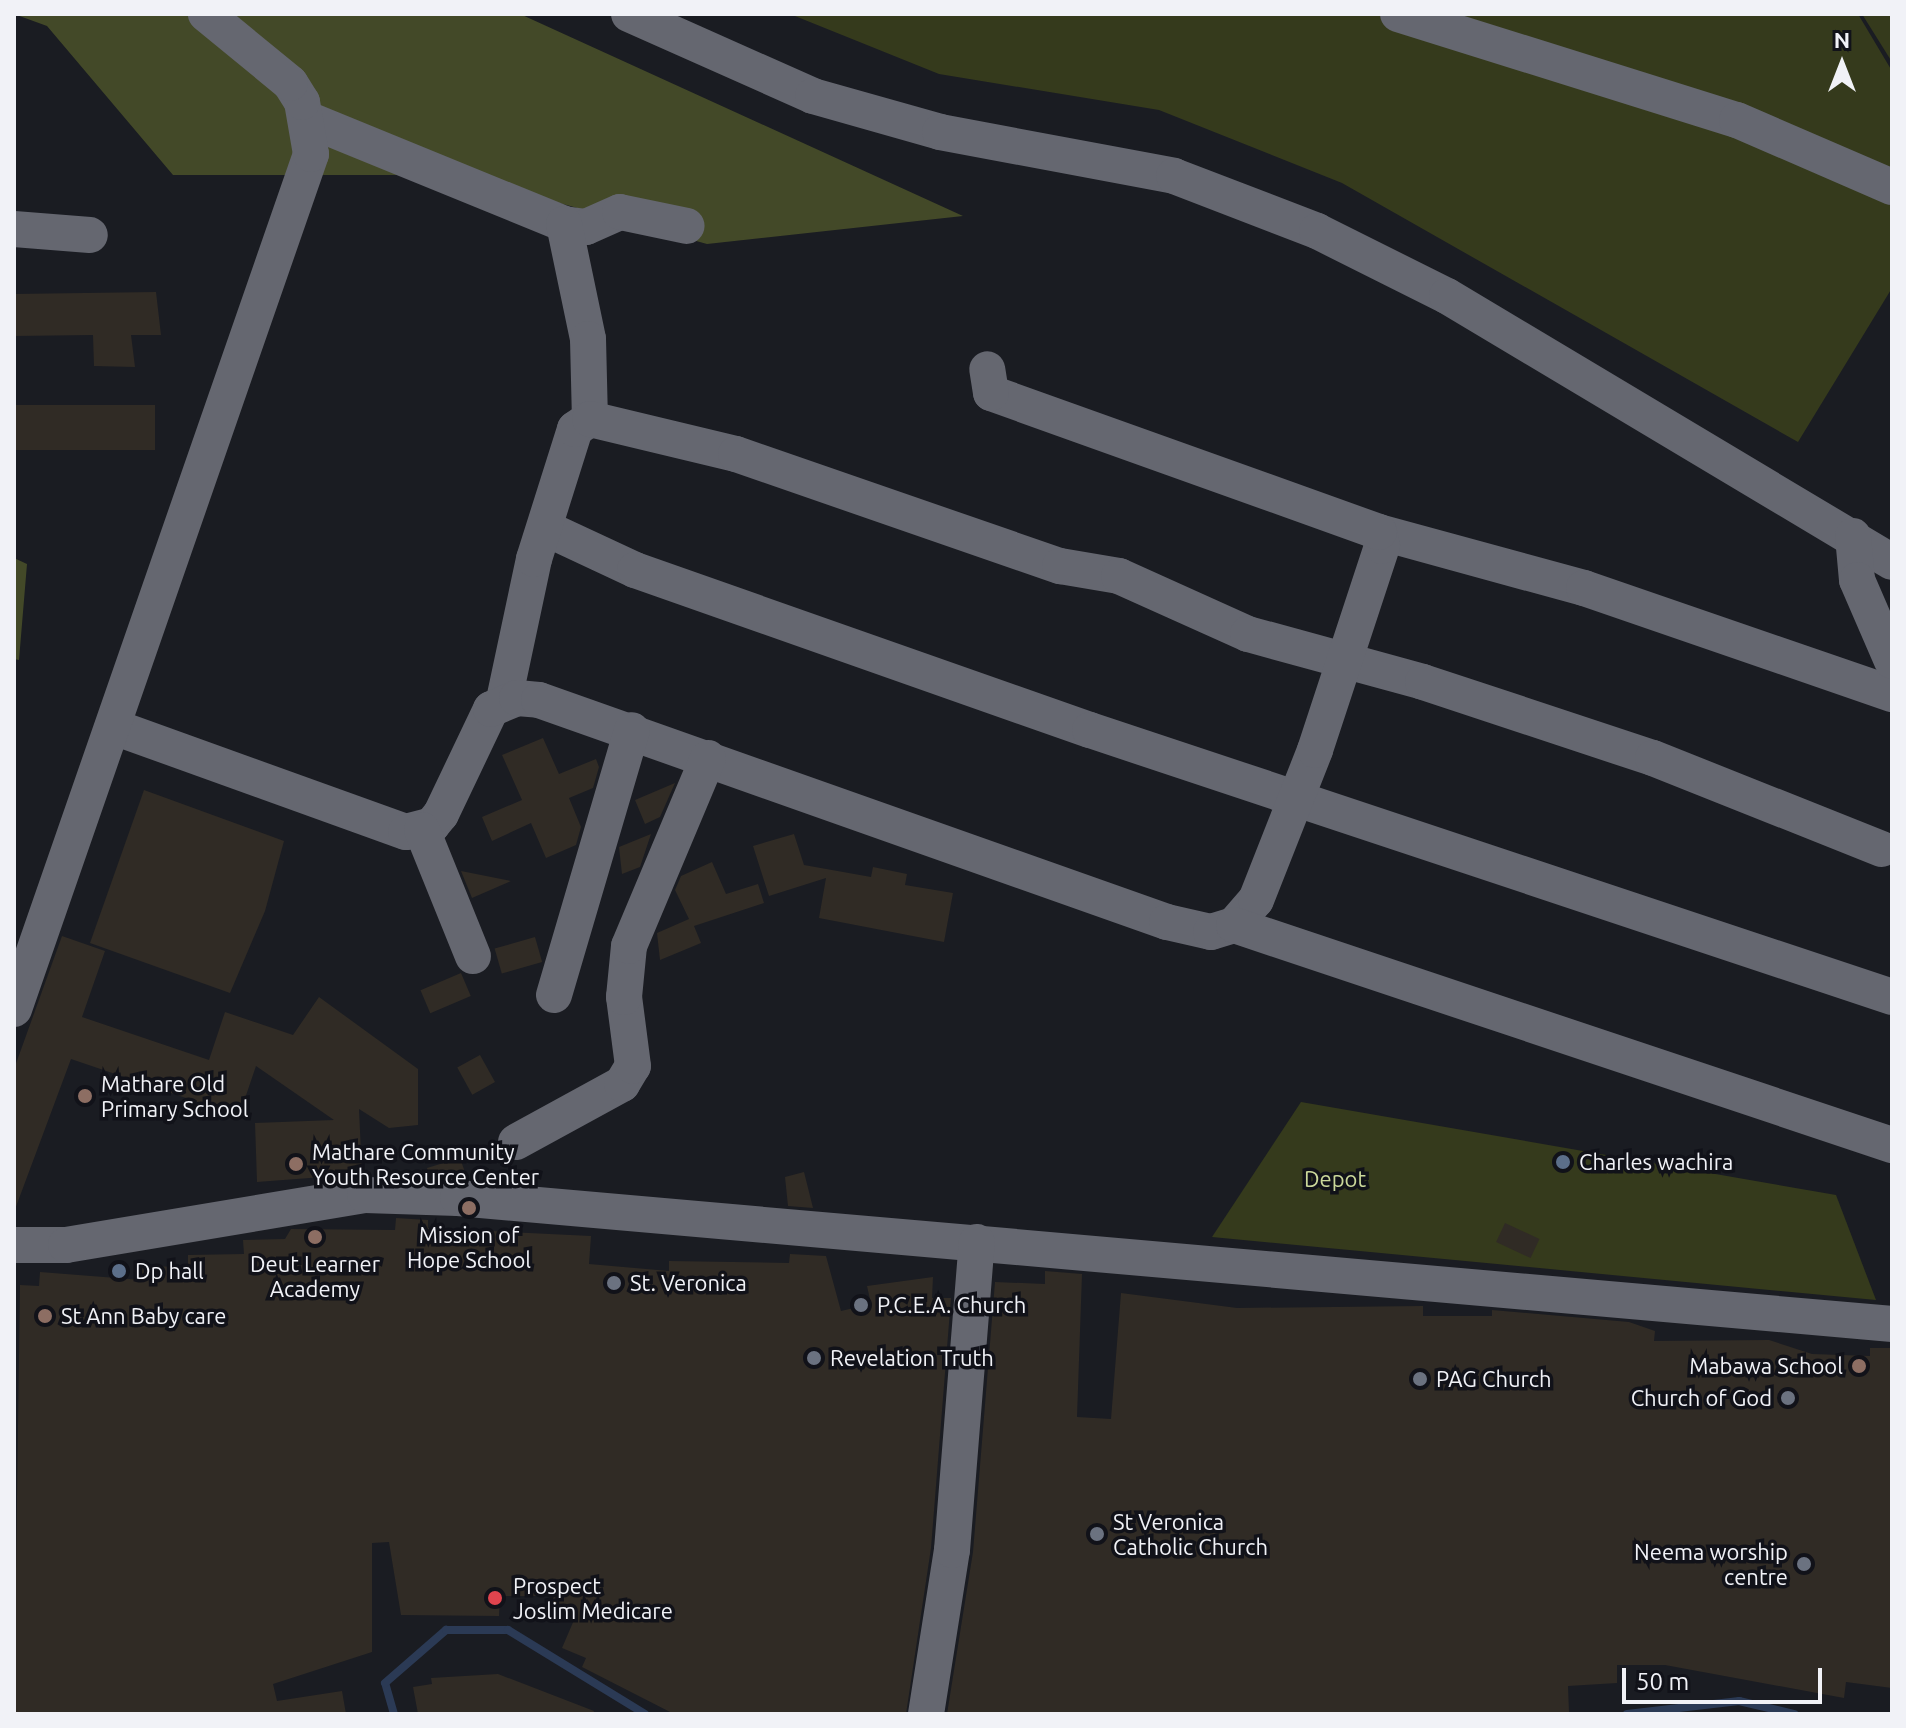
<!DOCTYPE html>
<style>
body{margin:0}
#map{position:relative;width:1906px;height:1728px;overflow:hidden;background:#1a1c22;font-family:Ubuntu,sans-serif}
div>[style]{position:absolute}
.green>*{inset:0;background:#353a1c}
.forest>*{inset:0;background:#434928}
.stream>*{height:8px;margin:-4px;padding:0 4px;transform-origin:4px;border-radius:4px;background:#2b3a55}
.building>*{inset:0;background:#302b25;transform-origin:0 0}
.minor>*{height:36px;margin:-18px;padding:0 18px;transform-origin:18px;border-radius:18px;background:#656770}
.dots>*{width:22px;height:22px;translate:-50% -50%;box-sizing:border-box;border:4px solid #111219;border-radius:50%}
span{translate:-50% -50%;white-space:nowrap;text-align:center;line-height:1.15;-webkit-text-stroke:7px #111219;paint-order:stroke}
.poi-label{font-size:22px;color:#f1f2f7}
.left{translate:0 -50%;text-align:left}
.right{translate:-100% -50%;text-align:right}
.park-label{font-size:22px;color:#cbd89a}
.frame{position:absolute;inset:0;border:16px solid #f1f2f7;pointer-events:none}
.north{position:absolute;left:1802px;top:24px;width:80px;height:80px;-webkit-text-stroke:6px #111219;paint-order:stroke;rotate:0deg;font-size:22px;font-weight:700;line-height:32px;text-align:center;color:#f1f2f7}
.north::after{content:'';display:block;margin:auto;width:28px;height:36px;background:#f1f2f7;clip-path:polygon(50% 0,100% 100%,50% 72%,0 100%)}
.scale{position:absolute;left:1622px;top:1668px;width:200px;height:36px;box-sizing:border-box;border:4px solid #f1f2f7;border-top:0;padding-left:10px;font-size:24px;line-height:28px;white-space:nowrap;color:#f1f2f7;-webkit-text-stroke:6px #111219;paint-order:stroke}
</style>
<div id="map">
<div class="green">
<i style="clip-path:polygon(790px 14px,1858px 14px,1892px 71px,1892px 288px,1798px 442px,1342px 183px,1159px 110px,939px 74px)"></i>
<i style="clip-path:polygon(1862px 14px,1892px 14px,1892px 62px)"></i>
<i style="clip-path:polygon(1301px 1102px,1836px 1195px,1876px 1300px,1212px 1237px)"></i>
</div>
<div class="forest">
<i style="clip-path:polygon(14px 14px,520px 14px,963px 216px,707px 244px,458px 175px,173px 175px,47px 26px)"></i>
<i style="clip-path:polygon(14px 558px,27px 564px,19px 660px,14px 659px)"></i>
</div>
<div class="stream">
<i style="left:394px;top:1714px;width:32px;rotate:-106deg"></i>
<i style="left:385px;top:1683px;width:81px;rotate:-41deg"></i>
<i style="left:446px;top:1630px;width:62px"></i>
<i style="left:508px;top:1630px;width:161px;rotate:31.5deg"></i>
<i style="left:1627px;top:1714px;width:113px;rotate:-6.6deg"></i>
<i style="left:1739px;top:1701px;width:57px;rotate:13.3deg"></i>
</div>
<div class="building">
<i style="clip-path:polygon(156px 292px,161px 335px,131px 335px,135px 367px,94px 366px,93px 335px,14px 336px,14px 294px)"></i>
<i style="left:155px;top:405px;width:45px;height:141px;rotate:90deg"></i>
<i style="clip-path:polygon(543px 738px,559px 774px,596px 759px,599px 767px,593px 788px,569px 798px,581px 827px,576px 845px,546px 858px,531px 823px,492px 841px,482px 817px,522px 800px,502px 755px)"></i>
<i style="clip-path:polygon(675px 783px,660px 817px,645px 824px,635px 800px)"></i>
<i style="clip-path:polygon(144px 790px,284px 841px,265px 911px,230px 993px,90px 943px)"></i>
<i style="clip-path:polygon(651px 834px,640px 867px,622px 874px,619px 847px)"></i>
<i style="clip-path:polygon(794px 834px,804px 865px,871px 877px,873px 867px,907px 874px,905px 885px,953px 893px,944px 942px,819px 918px,826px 878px,769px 896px,753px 846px)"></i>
<i style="clip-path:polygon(712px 862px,726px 894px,758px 884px,764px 903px,694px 926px,701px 943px,660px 960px,657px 933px,689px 919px,675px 890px,681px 876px)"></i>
<i style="clip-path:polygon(461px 871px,511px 881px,472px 898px)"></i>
<i style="clip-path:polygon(62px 936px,105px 951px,82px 1017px,209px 1060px,225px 1012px,293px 1035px,319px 997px,418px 1069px,418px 1125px,389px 1128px,359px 1109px,362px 1174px,257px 1182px,255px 1123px,334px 1120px,256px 1066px,239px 1116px,71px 1059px,14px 1212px,14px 1069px)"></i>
<i style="left:535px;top:937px;width:26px;height:42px;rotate:74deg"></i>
<i style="left:461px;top:973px;width:25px;height:44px;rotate:67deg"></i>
<i style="left:480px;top:1055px;width:31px;height:26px;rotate:61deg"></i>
<i style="clip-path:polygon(460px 1158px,467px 1178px,429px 1176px,427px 1168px)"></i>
<i style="clip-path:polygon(804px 1172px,813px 1208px,788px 1206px,785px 1177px)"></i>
<i style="clip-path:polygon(396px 1218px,428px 1220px,428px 1228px,591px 1236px,589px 1264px,669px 1271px,669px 1261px,789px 1263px,790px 1254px,826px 1256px,841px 1311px,871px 1304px,867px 1286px,933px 1277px,932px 1298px,951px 1298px,931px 1548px,906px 1714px,674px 1714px,582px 1667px,586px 1658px,562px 1648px,574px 1620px,549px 1617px,551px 1596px,500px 1596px,499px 1616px,401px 1615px,389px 1542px,372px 1543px,372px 1652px,273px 1684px,277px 1701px,342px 1691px,346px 1714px,14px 1713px,20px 1285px,39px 1286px,40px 1272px,142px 1280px,142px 1266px,188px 1267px,188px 1255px,244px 1254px,243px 1240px,285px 1239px,291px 1229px,395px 1230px)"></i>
<i style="left:1505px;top:1223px;width:38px;height:21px;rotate:25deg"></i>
<i style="clip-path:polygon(1045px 1271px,1082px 1274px,1077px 1417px,1111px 1419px,1121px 1293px,1237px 1308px,1423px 1306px,1423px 1316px,1492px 1316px,1492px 1310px,1629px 1322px,1655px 1331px,1654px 1341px,1769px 1340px,1812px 1354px,1870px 1356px,1870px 1348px,1892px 1348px,1892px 1688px,1846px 1682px,1844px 1698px,1665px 1665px,1617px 1665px,1617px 1683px,1568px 1686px,1569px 1712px,1538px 1714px,947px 1714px,973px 1552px,995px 1282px,1045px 1284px)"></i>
<i style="clip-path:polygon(498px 1674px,594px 1711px,593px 1714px,418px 1714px,413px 1687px,432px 1684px,431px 1678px)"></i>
</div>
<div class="minor">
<i style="left:629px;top:14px;width:201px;rotate:24deg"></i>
<i style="left:813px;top:96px;width:132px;rotate:15.8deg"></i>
<i style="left:940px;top:132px;width:238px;rotate:10.6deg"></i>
<i style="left:1174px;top:176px;width:153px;rotate:21deg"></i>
<i style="left:1317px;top:231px;width:145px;rotate:26.6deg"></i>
<i style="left:1447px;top:296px;width:518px;rotate:30.87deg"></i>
<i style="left:1398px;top:14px;width:355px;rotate:17.4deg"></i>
<i style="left:1737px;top:120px;width:169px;rotate:23.4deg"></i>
<i style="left:307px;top:119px;width:278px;rotate:22.2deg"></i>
<i style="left:564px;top:224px;width:22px;rotate:8deg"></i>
<i style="left:586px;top:227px;width:37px;rotate:-24deg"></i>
<i style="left:620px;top:212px;width:68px;rotate:11.8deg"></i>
<i style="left:564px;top:224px;width:117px;rotate:78.2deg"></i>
<i style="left:588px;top:339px;width:80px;rotate:88.6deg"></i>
<i style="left:14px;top:229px;width:76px;rotate:4.5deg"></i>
<i style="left:545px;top:528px;width:99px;rotate:25deg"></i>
<i style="left:635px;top:570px;width:482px;rotate:19.4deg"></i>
<i style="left:1090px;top:730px;width:845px;rotate:18.41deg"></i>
<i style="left:1379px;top:532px;width:213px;rotate:15.3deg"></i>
<i style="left:1584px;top:588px;width:326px;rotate:19deg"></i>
<i style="left:1853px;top:536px;width:44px;rotate:84.8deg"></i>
<i style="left:1857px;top:580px;width:88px;rotate:66.6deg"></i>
<i style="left:504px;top:700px;width:144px;rotate:-78deg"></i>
<i style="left:534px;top:559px;width:136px;rotate:-72.5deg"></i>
<i style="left:575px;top:429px;width:18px;rotate:-34deg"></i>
<i style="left:590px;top:419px;width:150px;rotate:13.5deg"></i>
<i style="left:736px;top:454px;width:343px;rotate:19.1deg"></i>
<i style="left:1060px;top:566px;width:60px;rotate:9.6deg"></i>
<i style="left:1119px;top:576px;width:141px;rotate:24.2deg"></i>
<i style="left:1248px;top:634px;width:181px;rotate:15.3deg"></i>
<i style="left:1423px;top:682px;width:242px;rotate:18.3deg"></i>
<i style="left:1653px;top:758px;width:246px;rotate:21.7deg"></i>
<i style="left:114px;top:727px;width:310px;rotate:19.8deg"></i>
<i style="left:406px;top:832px;width:27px;rotate:-15deg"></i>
<i style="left:432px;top:825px;width:14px;rotate:-51deg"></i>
<i style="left:441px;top:814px;width:116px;rotate:-64.5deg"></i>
<i style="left:491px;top:709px;width:28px;rotate:-23deg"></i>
<i style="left:517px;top:698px;width:22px;rotate:5deg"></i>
<i style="left:539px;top:700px;width:666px;rotate:19.47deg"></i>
<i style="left:1167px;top:922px;width:45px;rotate:12.8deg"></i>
<i style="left:1211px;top:932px;width:24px;rotate:-17deg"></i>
<i style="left:1234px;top:925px;width:33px;rotate:-49deg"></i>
<i style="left:1256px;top:900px;width:161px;rotate:-68.5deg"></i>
<i style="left:1315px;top:750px;width:215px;rotate:-71.8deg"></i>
<i style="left:1382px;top:546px;width:14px;rotate:-102deg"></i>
<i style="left:1379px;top:532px;width:412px;rotate:-160.3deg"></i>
<i style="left:991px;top:393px;width:24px;rotate:-99deg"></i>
<i style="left:422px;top:830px;width:136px;rotate:68deg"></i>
<i style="left:1234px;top:925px;width:694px;rotate:18.49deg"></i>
<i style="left:554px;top:995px;width:276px;rotate:-73.6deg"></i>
<i style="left:14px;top:1009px;width:905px;rotate:-70.84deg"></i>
<i style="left:311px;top:154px;width:53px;rotate:-99.8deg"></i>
<i style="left:302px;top:102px;width:22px;rotate:-122deg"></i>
<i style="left:290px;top:83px;width:109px;rotate:-140.6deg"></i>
<i style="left:516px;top:1142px;width:121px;rotate:-28.7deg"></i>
<i style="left:622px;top:1084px;width:21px;rotate:-59deg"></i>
<i style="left:633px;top:1066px;width:70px;rotate:-97.4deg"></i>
<i style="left:624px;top:997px;width:51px;rotate:-84.4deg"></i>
<i style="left:629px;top:946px;width:204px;rotate:-67.2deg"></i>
<i style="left:14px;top:1245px;width:52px"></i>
<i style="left:66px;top:1245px;width:303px;rotate:-9.5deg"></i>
<i style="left:365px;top:1195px;width:93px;rotate:1.8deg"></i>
<i style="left:458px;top:1198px;width:1440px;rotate:5.02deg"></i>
<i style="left:926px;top:1714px;width:166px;rotate:-81deg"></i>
<i style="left:952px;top:1550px;width:309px;rotate:-85.4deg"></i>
</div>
<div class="dots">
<i style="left:85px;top:1096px;background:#8d6e63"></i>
<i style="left:1563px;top:1162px;background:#5c6f8a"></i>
<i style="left:296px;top:1164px;background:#8d6e63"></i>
<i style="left:469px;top:1208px;background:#8d6e63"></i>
<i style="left:315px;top:1237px;background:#8d6e63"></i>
<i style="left:119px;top:1271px;background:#5c6f8a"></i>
<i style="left:614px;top:1283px;background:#6b7280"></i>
<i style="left:861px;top:1305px;background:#6b7280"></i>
<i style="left:45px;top:1316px;background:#8d6e63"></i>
<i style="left:814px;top:1358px;background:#6b7280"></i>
<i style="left:1859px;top:1366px;background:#8d6e63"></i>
<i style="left:1420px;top:1379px;background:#6b7280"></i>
<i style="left:1788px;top:1398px;background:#6b7280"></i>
<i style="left:1097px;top:1534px;background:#6b7280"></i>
<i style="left:1804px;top:1564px;background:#6b7280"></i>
<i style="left:495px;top:1598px;background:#e0444e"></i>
</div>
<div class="poi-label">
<span class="left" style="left:101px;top:1096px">Mathare Old<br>Primary School</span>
<span class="left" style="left:312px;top:1164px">Mathare Community<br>Youth Resource Center</span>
<span class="left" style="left:1579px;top:1162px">Charles wachira</span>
<span style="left:469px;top:1247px">Mission of<br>Hope School</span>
<span style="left:315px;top:1276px">Deut Learner<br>Academy</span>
<span class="left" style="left:135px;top:1271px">Dp hall</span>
<span class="left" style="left:630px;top:1283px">St. Veronica</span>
<span class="left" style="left:877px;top:1305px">P.C.E.A. Church</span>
<span class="left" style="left:61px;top:1316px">St Ann Baby care</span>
<span class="left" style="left:830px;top:1358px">Revelation Truth</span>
<span class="right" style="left:1843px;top:1366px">Mabawa School</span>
<span class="left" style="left:1436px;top:1379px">PAG Church</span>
<span class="right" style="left:1772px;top:1398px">Church of God</span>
<span class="left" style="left:1113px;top:1534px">St Veronica<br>Catholic Church</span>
<span class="right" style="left:1788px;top:1564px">Neema worship<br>centre</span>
<span class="left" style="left:513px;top:1598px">Prospect<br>Joslim Medicare</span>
</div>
<div class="park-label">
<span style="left:1335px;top:1179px">Depot</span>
</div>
<div class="frame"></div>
<div class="north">N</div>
<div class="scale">50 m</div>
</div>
